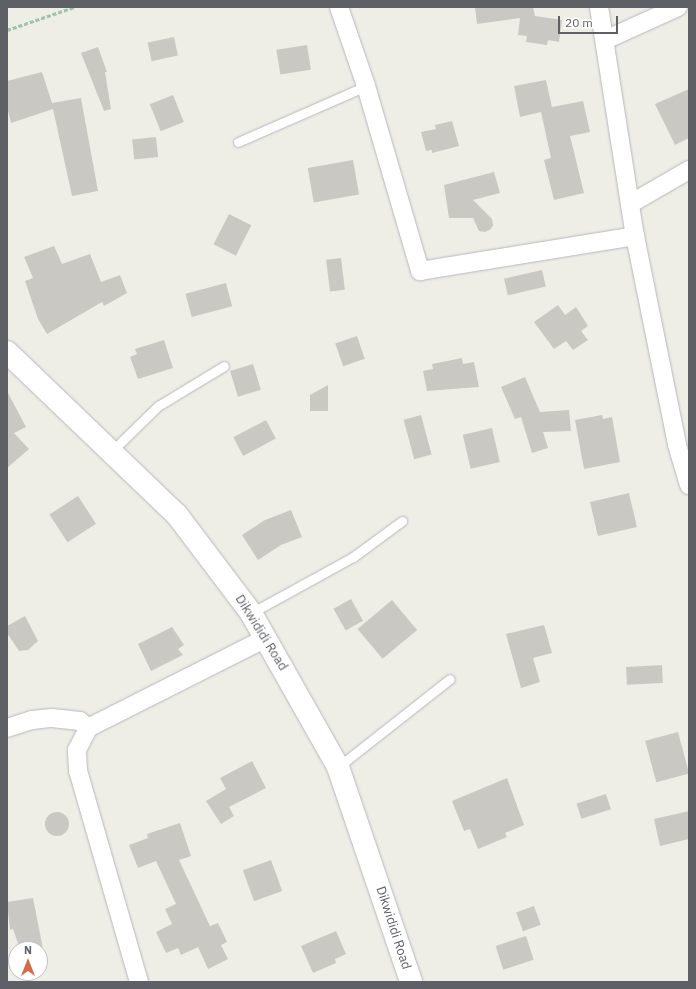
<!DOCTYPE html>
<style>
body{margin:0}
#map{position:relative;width:696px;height:989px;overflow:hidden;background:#eeeee7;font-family:"IBM Plex Sans",sans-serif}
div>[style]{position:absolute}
.building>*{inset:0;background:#cac8c3;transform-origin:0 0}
.round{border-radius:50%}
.path>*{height:2.5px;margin-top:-1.25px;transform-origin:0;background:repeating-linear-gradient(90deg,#a0c3b0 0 4px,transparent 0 6px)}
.roads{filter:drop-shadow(0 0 1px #b6b7bb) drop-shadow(0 0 1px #b6b7bb)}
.lane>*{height:9px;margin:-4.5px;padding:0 4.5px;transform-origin:4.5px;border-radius:4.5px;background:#fff}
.street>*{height:18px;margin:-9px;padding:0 9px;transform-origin:9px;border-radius:9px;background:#fff}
.secondary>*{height:22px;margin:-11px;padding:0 11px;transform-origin:11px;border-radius:11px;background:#fff}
span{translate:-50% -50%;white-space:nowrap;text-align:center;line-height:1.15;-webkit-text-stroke:3px #fff;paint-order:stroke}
.street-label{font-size:13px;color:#5e6065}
.frame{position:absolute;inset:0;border:8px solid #5e6065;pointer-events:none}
.north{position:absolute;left:8px;top:941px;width:40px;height:40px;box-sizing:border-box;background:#fff;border:1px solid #bfbfc1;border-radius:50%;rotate:0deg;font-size:11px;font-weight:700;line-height:16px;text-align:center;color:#5e6065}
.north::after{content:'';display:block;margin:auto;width:14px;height:18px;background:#d56a46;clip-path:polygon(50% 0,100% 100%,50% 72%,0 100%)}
.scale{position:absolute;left:558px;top:16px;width:60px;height:18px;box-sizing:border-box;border:2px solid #5e6065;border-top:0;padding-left:5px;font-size:12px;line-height:14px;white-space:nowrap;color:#5e6065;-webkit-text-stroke:3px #fff;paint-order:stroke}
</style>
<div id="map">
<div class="building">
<i style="clip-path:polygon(475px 7px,533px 7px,535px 16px,562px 20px,559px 42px,548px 40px,547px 45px,526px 42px,527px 36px,518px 35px,520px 18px,477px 24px)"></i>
<i style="left:174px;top:37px;width:19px;height:27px;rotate:78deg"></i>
<i style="left:307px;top:45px;width:25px;height:31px;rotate:81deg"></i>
<i style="clip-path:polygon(98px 47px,107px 72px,105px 72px,111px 109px,104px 111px,81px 53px)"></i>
<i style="clip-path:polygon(42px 72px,52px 103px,81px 98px,98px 191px,72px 196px,53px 109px,11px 123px,7px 107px,7px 81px)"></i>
<i style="clip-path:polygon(546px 80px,552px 107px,583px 101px,590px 132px,570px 136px,584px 193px,554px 200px,544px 160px,551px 158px,541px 112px,520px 117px,514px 86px)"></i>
<i style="clip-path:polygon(689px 89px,689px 138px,675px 145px,655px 104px)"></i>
<i style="left:173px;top:95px;width:29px;height:25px;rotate:68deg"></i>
<i style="clip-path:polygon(452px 121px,459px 146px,432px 153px,432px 150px,426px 151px,421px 132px,436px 129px,435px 125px)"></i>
<i style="left:156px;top:137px;width:20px;height:24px;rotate:84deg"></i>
<i style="left:353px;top:160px;width:35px;height:46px;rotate:80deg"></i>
<i style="clip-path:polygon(494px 172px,500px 193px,473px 200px,492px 219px,493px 225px,491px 229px,485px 232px,479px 231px,473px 218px,449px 218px,444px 185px)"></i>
<i style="left:229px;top:214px;width:25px;height:34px;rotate:27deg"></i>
<i style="clip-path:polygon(54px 246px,62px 264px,90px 254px,101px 282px,120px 275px,127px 293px,104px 306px,102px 302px,47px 334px,38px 319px,25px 281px,33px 278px,24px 257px)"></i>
<i style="left:341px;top:258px;width:32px;height:15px;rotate:83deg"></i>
<i style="left:542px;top:270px;width:17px;height:39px;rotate:77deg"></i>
<i style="left:226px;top:283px;width:24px;height:42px;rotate:75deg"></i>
<i style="clip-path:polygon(558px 305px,565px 315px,576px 307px,588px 326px,581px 331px,588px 340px,573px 350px,566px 341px,554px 349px,534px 322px)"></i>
<i style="left:357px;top:336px;width:24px;height:23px;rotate:71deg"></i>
<i style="clip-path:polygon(164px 340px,173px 368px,138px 379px,130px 357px,137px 354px,135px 349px)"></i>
<i style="clip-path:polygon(462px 358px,463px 364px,474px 362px,479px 387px,427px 391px,423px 371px,433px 369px,432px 364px)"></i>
<i style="left:253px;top:364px;width:27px;height:24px;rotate:73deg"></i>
<i style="clip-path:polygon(525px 377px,540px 412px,569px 410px,571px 431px,543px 432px,548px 448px,532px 453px,521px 417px,515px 419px,501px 387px)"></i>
<i style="clip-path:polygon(328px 385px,328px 411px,310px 411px,310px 395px)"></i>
<i style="clip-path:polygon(7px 391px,26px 427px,14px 433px,29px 449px,7px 468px)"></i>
<i style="left:421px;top:415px;width:41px;height:18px;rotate:75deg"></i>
<i style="clip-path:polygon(602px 415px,603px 419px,612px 417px,620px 462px,584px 469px,575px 420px)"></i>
<i style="left:266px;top:420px;width:21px;height:37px;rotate:62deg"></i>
<i style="left:492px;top:428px;width:35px;height:30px;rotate:77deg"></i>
<i style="left:629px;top:493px;width:35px;height:40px;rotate:77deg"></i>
<i style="left:78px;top:496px;width:33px;height:34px;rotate:57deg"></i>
<i style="clip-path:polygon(291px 510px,302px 537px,281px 545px,258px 560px,242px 535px,265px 520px)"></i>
<i style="left:351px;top:599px;width:25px;height:20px;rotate:61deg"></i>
<i style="left:392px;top:600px;width:39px;height:45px;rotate:50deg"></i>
<i style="clip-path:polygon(25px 616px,38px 641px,28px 650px,19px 651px,7px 633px,7px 626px)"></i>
<i style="clip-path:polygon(544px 625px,552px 653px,533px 658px,540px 682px,521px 688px,506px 634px)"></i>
<i style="clip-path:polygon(172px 627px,184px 645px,178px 649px,183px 655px,151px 671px,138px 644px)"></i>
<i style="left:662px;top:665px;width:18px;height:36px;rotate:87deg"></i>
<i style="left:678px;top:732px;width:43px;height:34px;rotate:75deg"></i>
<i style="clip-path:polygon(252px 761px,266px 788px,229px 807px,234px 816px,221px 824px,206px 801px,226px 789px,220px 778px)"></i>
<i style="clip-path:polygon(507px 778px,524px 825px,505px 833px,507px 837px,478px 849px,470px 829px,464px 831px,452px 801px)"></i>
<i style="left:606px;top:794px;width:16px;height:31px;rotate:72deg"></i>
<i style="clip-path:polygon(689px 811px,689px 839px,660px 846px,654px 819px)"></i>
<i class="round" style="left:45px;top:812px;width:24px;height:24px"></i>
<i style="clip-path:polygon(180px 823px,191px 856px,179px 860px,210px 926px,218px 923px,227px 942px,221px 945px,228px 959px,208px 969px,198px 947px,181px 955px,178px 948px,166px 953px,156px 932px,172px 924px,165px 909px,176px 904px,156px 861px,138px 868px,129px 845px,148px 838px,147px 834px)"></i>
<i style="left:271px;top:860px;width:33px;height:30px;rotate:70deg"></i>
<i style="clip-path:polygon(33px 898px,43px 949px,20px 949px,13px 929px,10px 930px,7px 902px)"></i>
<i style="left:534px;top:906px;width:20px;height:19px;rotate:70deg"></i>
<i style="clip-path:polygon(336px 931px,346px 954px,335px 959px,336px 963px,313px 973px,301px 946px)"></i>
<i style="left:526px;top:936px;width:25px;height:32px;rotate:72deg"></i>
</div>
<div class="path">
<i style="left:7px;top:30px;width:71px;rotate:-18.9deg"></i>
</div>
<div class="roads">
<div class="lane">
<i style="left:238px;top:142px;width:140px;rotate:-23.6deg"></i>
<i style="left:111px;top:452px;width:66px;rotate:-44.4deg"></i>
<i style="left:158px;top:406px;width:77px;rotate:-31.2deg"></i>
<i style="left:251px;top:613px;width:116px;rotate:-28.8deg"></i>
<i style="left:353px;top:557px;width:61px;rotate:-36.3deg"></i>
<i style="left:338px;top:767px;width:142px;rotate:-38.2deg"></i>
</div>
<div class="street">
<i style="left:339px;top:7px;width:83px;rotate:71.1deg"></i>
<i style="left:366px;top:86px;width:193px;rotate:73.7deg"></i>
<i style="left:420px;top:271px;width:218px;rotate:-9.2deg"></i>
<i style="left:599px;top:7px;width:232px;rotate:81.1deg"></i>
<i style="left:635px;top:236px;width:213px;rotate:78.6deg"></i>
<i style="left:677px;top:445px;width:42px;rotate:73.3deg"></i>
<i style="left:605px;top:40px;width:80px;rotate:-24.3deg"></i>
<i style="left:630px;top:204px;width:68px;rotate:-30deg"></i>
<i style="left:7px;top:728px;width:26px;rotate:-18deg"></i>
<i style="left:32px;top:720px;width:20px;rotate:-6deg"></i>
<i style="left:52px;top:718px;width:28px;rotate:6deg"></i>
<i style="left:80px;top:721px;width:11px;rotate:41deg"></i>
<i style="left:139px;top:982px;width:220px;rotate:-106.1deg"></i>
<i style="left:78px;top:771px;width:21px;rotate:-93deg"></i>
<i style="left:77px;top:750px;width:25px;rotate:-63deg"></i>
<i style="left:88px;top:728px;width:199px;rotate:-26.8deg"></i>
</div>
<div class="secondary">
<i style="left:7px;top:352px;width:236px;rotate:43.8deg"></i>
<i style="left:177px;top:515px;width:123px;rotate:52.9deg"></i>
<i style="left:251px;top:613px;width:177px;rotate:60.5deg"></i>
<i style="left:338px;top:767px;width:227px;rotate:71.2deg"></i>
</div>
</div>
<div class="street-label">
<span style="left:261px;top:633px;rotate:58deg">Dikwididi Road</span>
<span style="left:393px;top:928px;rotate:72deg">Dikwididi Road</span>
</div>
<div class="frame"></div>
<div class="north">N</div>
<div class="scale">20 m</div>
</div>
